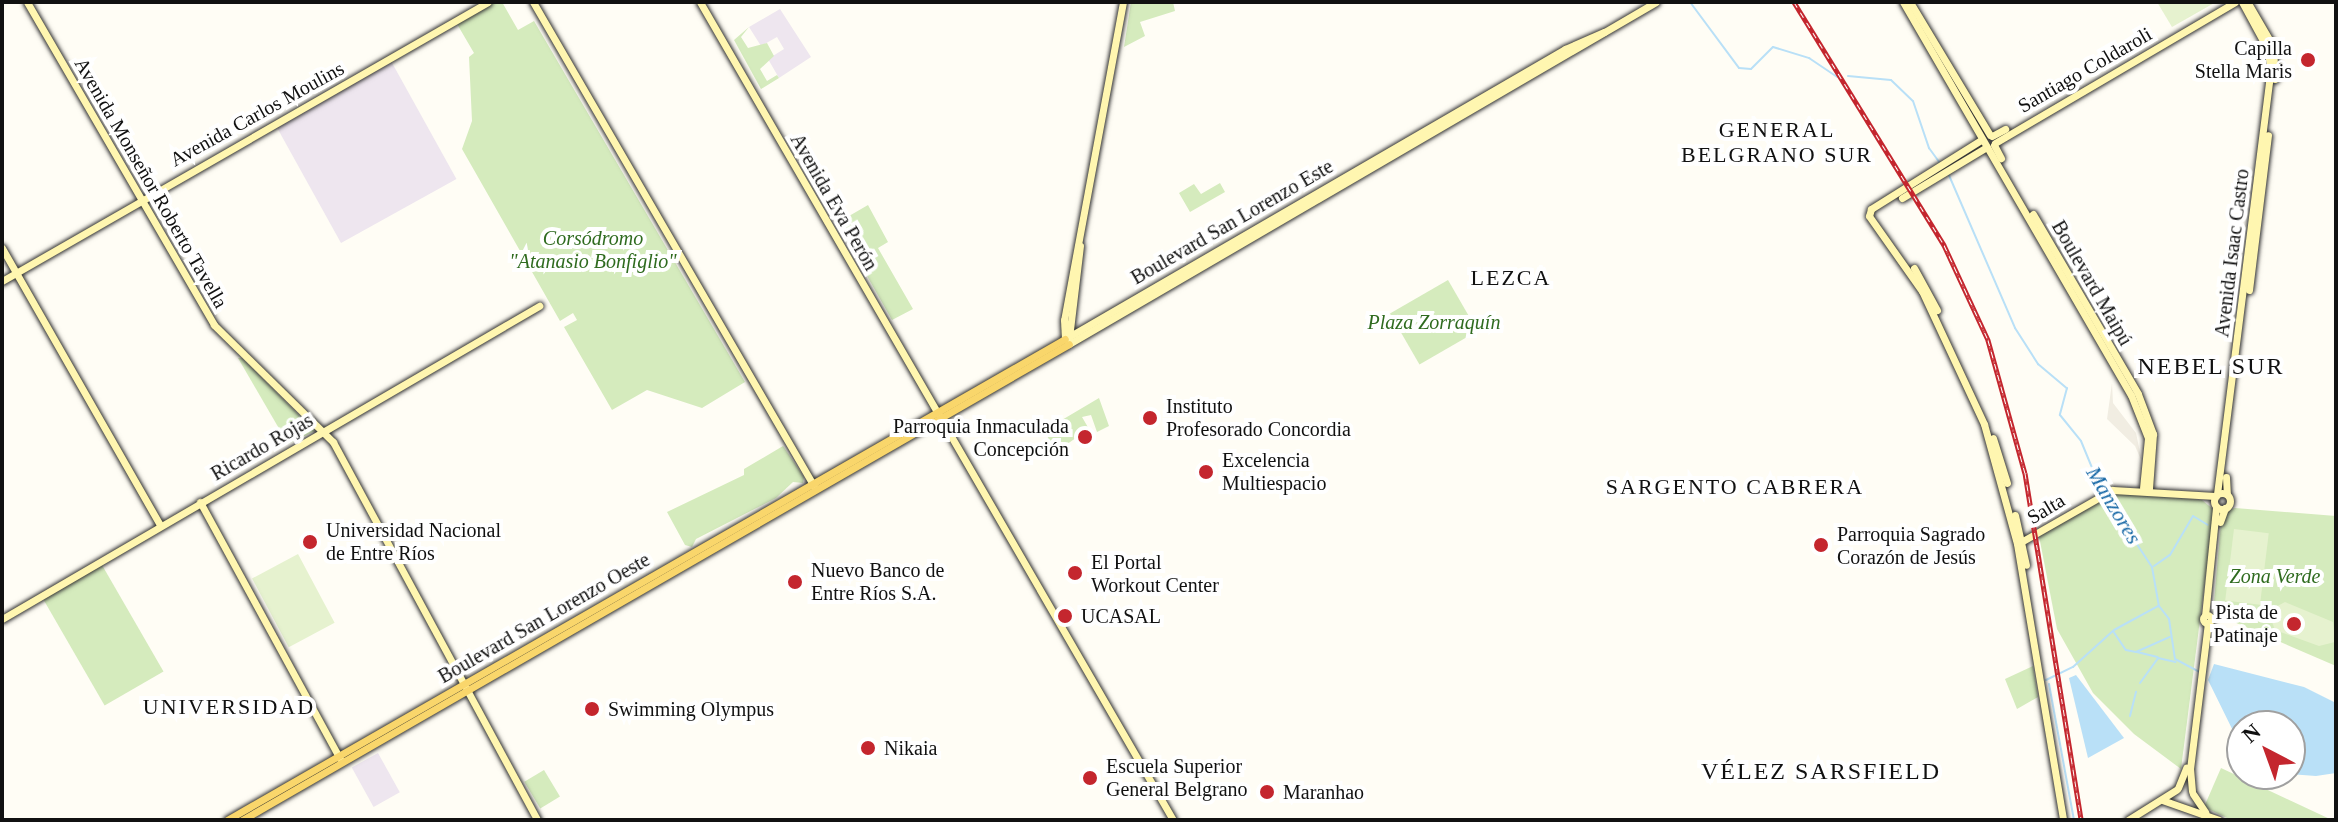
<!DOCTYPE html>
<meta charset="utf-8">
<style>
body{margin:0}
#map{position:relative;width:2338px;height:822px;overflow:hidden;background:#fffdf5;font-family:"Times New Roman",serif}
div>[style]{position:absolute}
.industrial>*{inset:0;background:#eee6ef;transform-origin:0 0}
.green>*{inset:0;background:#d5ebbd;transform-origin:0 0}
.pitch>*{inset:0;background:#e6f2cf;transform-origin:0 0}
.plaza>*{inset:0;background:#f1ede2}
.water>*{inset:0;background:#b9e0f7}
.stream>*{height:2px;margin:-1px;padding:0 1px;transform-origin:1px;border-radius:1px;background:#b9e0f7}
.roads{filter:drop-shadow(0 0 2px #333) drop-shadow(0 0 2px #333)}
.secondary>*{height:7px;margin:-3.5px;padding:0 3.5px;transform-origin:3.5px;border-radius:3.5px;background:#fff6b0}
.secondary>.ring{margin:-3.5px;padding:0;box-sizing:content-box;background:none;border:7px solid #fff6b0;border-radius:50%}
.primary>*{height:7px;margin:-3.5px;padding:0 3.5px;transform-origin:3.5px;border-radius:3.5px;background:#f9d66b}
.rail>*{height:5px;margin-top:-2.5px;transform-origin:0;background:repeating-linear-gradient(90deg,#fff 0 6px,#c4262e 0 12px);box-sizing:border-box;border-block:2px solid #c4262e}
.dots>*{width:22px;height:22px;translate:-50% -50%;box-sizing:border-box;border:4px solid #fff;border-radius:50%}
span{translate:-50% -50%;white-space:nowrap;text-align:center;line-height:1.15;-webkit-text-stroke:8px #fff;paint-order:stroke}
.poi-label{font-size:20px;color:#111}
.right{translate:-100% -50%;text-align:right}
.left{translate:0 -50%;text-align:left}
.street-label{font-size:20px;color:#111}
.park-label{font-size:20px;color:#2f6b1f;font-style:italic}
.neighbourhood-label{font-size:22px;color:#111;letter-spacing:2px}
.water-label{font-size:22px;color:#1768a6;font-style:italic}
.quarter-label{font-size:24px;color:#111;letter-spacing:2px}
.frame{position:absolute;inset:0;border:4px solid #111;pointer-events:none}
.north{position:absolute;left:2226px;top:710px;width:80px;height:80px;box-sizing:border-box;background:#fff;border:2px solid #a0a0a0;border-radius:50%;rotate:319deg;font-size:22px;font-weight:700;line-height:32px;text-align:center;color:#111}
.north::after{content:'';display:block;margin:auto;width:28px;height:36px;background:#c4262e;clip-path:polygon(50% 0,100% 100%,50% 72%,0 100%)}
</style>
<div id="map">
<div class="industrial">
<i style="clip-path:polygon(780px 9px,811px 57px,779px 78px,768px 59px,784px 49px,777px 37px,761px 46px,749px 27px)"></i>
<i style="left:391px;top:61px;width:135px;height:132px;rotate:61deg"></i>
<i style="left:378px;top:753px;width:45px;height:30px;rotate:61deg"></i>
</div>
<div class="green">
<i style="clip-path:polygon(495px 2px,502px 2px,518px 30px,534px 21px,745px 382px,702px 408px,647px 390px,612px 410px,564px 327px,577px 320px,573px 313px,560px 321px,462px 149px,472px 121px,469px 57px,474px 53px,457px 24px)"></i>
<i style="clip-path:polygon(1131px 2px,1173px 2px,1175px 11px,1140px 22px,1145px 36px,1124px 47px)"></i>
<i style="clip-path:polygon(749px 27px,741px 37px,748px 48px,767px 43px,774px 56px,760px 69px,767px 81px,777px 75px,779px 78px,761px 89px,734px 40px)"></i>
<i style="clip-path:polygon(1220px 183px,1225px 192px,1190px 212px,1179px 193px,1194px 184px,1201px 194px)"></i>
<i style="clip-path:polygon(868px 205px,888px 242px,878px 248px,913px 309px,892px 320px,837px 223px)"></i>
<i style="left:1448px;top:280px;width:59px;height:67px;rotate:60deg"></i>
<i style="clip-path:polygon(238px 358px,242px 358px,315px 431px,288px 444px)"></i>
<i style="clip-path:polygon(1099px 398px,1109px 426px,1097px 432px,1091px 415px,1082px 417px,1089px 429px,1054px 453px,1045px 430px)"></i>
<i style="clip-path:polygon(783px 446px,804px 477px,803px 483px,793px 482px,776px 498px,696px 539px,692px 547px,685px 545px,667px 512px,744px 475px,744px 469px)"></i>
<i style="clip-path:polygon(2117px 492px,2202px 500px,2214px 510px,2181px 769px,2134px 734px,2093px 693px,2057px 629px,2039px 536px)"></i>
<i style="clip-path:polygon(2235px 508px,2336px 516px,2336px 666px,2213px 613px,2221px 522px,2227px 510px)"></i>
<i style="left:102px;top:565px;width:123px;height:68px;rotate:60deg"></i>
<i style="clip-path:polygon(2033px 666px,2038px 697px,2017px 709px,2005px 679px)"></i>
<i style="clip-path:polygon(2221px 768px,2332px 820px,2231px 820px,2204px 807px)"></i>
<i style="left:544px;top:770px;width:31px;height:23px;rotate:59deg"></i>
</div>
<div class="pitch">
<i style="clip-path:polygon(2157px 2px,2216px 2px,2172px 27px)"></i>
<i style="left:2234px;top:529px;width:35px;height:72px;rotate:7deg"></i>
<i style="left:298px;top:554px;width:78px;height:52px;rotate:62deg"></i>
<i style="clip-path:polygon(2285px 602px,2333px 622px,2335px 642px,2319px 646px,2275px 630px,2268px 611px)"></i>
</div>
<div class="plaza">
<i style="clip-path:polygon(2112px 383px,2113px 403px,2136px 433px,2142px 462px,2135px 446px,2107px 419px)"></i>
</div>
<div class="water">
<i style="clip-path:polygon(2214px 664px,2304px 687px,2336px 703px,2336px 773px,2316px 776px,2289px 774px,2290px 726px,2242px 726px,2239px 743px,2208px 680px)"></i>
<i style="clip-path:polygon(2076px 675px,2124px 738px,2088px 758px,2069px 678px)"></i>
</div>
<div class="stream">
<i style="left:1690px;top:2px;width:82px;rotate:53.4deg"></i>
<i style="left:1739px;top:68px;width:12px;rotate:5deg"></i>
<i style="left:1751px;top:69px;width:31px;rotate:-45deg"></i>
<i style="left:1773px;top:47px;width:38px;rotate:17deg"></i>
<i style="left:1809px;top:58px;width:34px;rotate:34deg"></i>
<i style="left:1848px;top:76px;width:43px;rotate:5.3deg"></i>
<i style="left:1891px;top:80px;width:30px;rotate:44deg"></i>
<i style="left:1913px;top:101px;width:50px;rotate:71.2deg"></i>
<i style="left:1929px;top:148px;width:17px;rotate:54deg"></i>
<i style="left:1948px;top:173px;width:169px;rotate:66.6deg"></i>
<i style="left:2015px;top:328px;width:43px;rotate:57.4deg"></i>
<i style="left:2038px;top:364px;width:38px;rotate:40deg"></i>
<i style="left:2067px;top:388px;width:28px;rotate:105deg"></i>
<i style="left:2060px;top:415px;width:33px;rotate:51deg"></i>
<i style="left:2081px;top:441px;width:55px;rotate:67.6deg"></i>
<i style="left:2106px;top:497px;width:84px;rotate:56.7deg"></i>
<i style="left:2152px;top:567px;width:40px;rotate:80deg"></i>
<i style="left:2159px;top:606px;width:16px;rotate:52deg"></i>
<i style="left:2169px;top:619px;width:40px;rotate:81.5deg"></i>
<i style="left:2175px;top:659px;width:27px;rotate:28deg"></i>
<i style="left:2154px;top:566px;width:19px;rotate:-35deg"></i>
<i style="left:2170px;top:555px;width:45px;rotate:-59.5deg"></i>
<i style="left:2193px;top:516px;width:17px;rotate:31deg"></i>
<i style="left:2114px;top:630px;width:50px;rotate:-28.6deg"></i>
<i style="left:2137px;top:652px;width:21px;rotate:14deg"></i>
<i style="left:2046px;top:680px;width:30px;rotate:-26deg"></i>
<i style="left:2073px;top:667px;width:54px;rotate:-42deg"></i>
<i style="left:2113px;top:631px;width:23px;rotate:56deg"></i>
<i style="left:2126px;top:650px;width:10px;rotate:11deg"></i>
<i style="left:2136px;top:652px;width:37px;rotate:-24deg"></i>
<i style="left:2140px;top:683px;width:31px;rotate:-54deg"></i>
<i style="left:2158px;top:658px;width:18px;rotate:13deg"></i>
<i style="left:2049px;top:684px;width:138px;rotate:79.6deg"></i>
<i style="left:2130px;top:716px;width:25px;rotate:-76deg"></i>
</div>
<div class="roads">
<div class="secondary">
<i style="left:27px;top:2px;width:373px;rotate:59.9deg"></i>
<i style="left:214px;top:325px;width:167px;rotate:44.5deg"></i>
<i style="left:333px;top:442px;width:430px;rotate:61.6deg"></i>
<i style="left:533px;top:2px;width:562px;rotate:59.88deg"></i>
<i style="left:700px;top:2px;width:945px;rotate:59.96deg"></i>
<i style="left:1123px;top:2px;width:323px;rotate:100.5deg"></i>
<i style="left:1064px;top:320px;width:19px;rotate:87deg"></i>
<i style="left:1065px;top:339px;width:578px;rotate:-30.11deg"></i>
<i style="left:1565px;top:49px;width:43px;rotate:-23.6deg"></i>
<i style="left:1903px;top:2px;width:454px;rotate:59.9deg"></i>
<i style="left:2131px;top:395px;width:46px;rotate:68.4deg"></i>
<i style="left:2148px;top:438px;width:50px;rotate:95.7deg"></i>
<i style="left:1910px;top:2px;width:155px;rotate:59deg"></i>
<i style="left:2248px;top:3px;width:50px;rotate:59.8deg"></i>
<i style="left:2273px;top:46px;width:33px;rotate:87deg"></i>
<i style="left:1992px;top:136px;width:15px;rotate:-28deg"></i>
<i style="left:1981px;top:140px;width:130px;rotate:147.9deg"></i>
<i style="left:1871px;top:209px;width:7px;rotate:106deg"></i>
<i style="left:1869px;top:216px;width:92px;rotate:54.8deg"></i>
<i style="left:1922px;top:291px;width:147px;rotate:65deg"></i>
<i style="left:1984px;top:424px;width:124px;rotate:74.6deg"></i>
<i style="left:2017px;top:544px;width:280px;rotate:80.5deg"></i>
<i style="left:1995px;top:143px;width:278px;rotate:-30.4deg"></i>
<i style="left:1994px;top:145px;width:15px;rotate:62deg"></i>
<i style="left:1902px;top:198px;width:97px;rotate:-31.1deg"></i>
<i style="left:2033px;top:214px;width:208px;rotate:59.7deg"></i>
<i style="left:2138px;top:394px;width:43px;rotate:69.4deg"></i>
<i style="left:2153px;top:434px;width:55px;rotate:94.2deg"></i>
<i style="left:2px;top:248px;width:319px;rotate:60.3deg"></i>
<i style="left:1914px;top:268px;width:48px;rotate:61.3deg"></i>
<i style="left:2px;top:281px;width:560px;rotate:-29.86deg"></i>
<i style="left:2249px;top:290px;width:156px;rotate:-83deg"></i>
<i style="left:1069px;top:338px;width:93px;rotate:-83.2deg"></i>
<i style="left:1069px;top:344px;width:679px;rotate:-30.23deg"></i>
<i style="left:1993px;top:438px;width:47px;rotate:72.7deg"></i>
<i style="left:2226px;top:477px;width:17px;rotate:87deg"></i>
<i class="ring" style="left:2214px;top:493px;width:9px;height:9px"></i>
<i style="left:2217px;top:494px;width:428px;rotate:-82.8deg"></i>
<i style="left:2271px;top:69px;width:21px;rotate:-101deg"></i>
<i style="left:2267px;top:48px;width:52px;rotate:-118.5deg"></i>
<i style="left:200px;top:502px;width:293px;rotate:61.4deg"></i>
<i style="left:2015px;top:515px;width:51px;rotate:77.6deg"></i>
<i style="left:2220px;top:522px;width:15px;rotate:-70deg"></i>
<i style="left:2021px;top:542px;width:105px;rotate:-29.7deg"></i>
<i style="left:2112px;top:490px;width:104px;rotate:3.3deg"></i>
<i class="ring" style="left:2203px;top:615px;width:1px;height:1px"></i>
<i style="left:2205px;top:616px;width:110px;rotate:-84.2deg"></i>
<i style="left:2px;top:619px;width:622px;rotate:-30.24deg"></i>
<i style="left:2178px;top:788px;width:22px;rotate:-68deg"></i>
<i style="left:2192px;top:791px;width:22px;rotate:-95deg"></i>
<i style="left:2190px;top:769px;width:147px;rotate:-83deg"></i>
<i style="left:2193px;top:794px;width:22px;rotate:56deg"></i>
<i style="left:2162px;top:800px;width:60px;rotate:19.3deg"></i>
<i style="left:2128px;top:820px;width:57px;rotate:-32deg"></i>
</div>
<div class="primary">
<i style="left:227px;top:820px;width:966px;rotate:-29.86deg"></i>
<i style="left:242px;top:820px;width:954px;rotate:-29.92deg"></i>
</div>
</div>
<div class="rail">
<i style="left:1794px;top:2px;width:286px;rotate:58.3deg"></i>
<i style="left:1944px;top:245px;width:105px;rotate:65.1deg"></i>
<i style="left:1988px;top:340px;width:138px;rotate:74.5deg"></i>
<i style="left:2025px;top:473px;width:351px;rotate:80.8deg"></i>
</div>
<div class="dots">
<i style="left:2308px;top:60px;background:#c4262e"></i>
<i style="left:1150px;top:418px;background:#c4262e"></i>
<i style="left:1085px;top:437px;background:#c4262e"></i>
<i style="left:1206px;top:472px;background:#c4262e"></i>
<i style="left:310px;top:542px;background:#c4262e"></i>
<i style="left:1821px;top:545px;background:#c4262e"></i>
<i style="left:1075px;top:573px;background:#c4262e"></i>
<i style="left:795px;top:582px;background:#c4262e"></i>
<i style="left:1065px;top:616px;background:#c4262e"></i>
<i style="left:2294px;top:624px;background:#c4262e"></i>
<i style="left:592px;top:709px;background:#c4262e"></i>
<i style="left:868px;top:748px;background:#c4262e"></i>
<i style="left:1090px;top:778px;background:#c4262e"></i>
<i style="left:1267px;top:792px;background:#c4262e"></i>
</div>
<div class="poi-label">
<span class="right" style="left:2292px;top:60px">Capilla<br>Stella Maris</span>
<span class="left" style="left:1166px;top:418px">Instituto<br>Profesorado Concordia</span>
<span class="right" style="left:1069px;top:438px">Parroquia Inmaculada<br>Concepción</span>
<span class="left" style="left:1222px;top:472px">Excelencia<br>Multiespacio</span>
<span class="left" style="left:326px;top:542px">Universidad Nacional<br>de Entre Ríos</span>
<span class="left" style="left:1837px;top:546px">Parroquia Sagrado<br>Corazón de Jesús</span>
<span class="left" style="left:1091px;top:574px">El Portal<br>Workout Center</span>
<span class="left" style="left:811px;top:582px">Nuevo Banco de<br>Entre Ríos S.A.</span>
<span class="right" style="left:2278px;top:624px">Pista de<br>Patinaje</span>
<span class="left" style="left:1081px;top:616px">UCASAL</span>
<span class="left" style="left:608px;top:709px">Swimming Olympus</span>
<span class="left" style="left:884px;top:748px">Nikaia</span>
<span class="left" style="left:1106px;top:778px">Escuela Superior<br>General Belgrano</span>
<span class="left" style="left:1283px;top:792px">Maranhao</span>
</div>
<div class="street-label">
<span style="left:2085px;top:70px;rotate:-30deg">Santiago Coldaroli</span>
<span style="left:257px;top:114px;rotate:-29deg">Avenida Carlos Moulins</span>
<span style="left:151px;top:183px;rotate:60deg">Avenida Monseñor Roberto Tavella</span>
<span style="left:834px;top:202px;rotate:60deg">Avenida Eva Perón</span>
<span style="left:1232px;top:222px;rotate:-30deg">Boulevard San Lorenzo Este</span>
<span style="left:2232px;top:253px;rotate:-83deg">Avenida Isaac Castro</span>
<span style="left:2092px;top:283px;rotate:60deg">Boulevard Maipú</span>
<span style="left:262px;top:447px;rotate:-30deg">Ricardo Rojas</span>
<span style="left:2046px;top:509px;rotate:-31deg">Salta</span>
<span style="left:544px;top:618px;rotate:-30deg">Boulevard San Lorenzo Oeste</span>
</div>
<div class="park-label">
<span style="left:593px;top:250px">Corsódromo<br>"Atanasio Bonfiglio"</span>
<span style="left:1434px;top:322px">Plaza Zorraquín</span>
<span style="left:2275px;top:576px">Zona Verde</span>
</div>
<div class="neighbourhood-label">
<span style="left:1777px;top:142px">GENERAL<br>BELGRANO SUR</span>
<span style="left:1511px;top:278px">LEZCA</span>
<span style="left:1735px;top:487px">SARGENTO CABRERA</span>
<span style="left:229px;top:707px">UNIVERSIDAD</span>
</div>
<div class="water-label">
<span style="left:2114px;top:505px;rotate:59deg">Manzores</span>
</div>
<div class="quarter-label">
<span style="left:2211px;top:367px">NEBEL SUR</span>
<span style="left:1821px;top:772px">VÉLEZ SARSFIELD</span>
</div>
<div class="frame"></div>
<div class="north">N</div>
</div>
